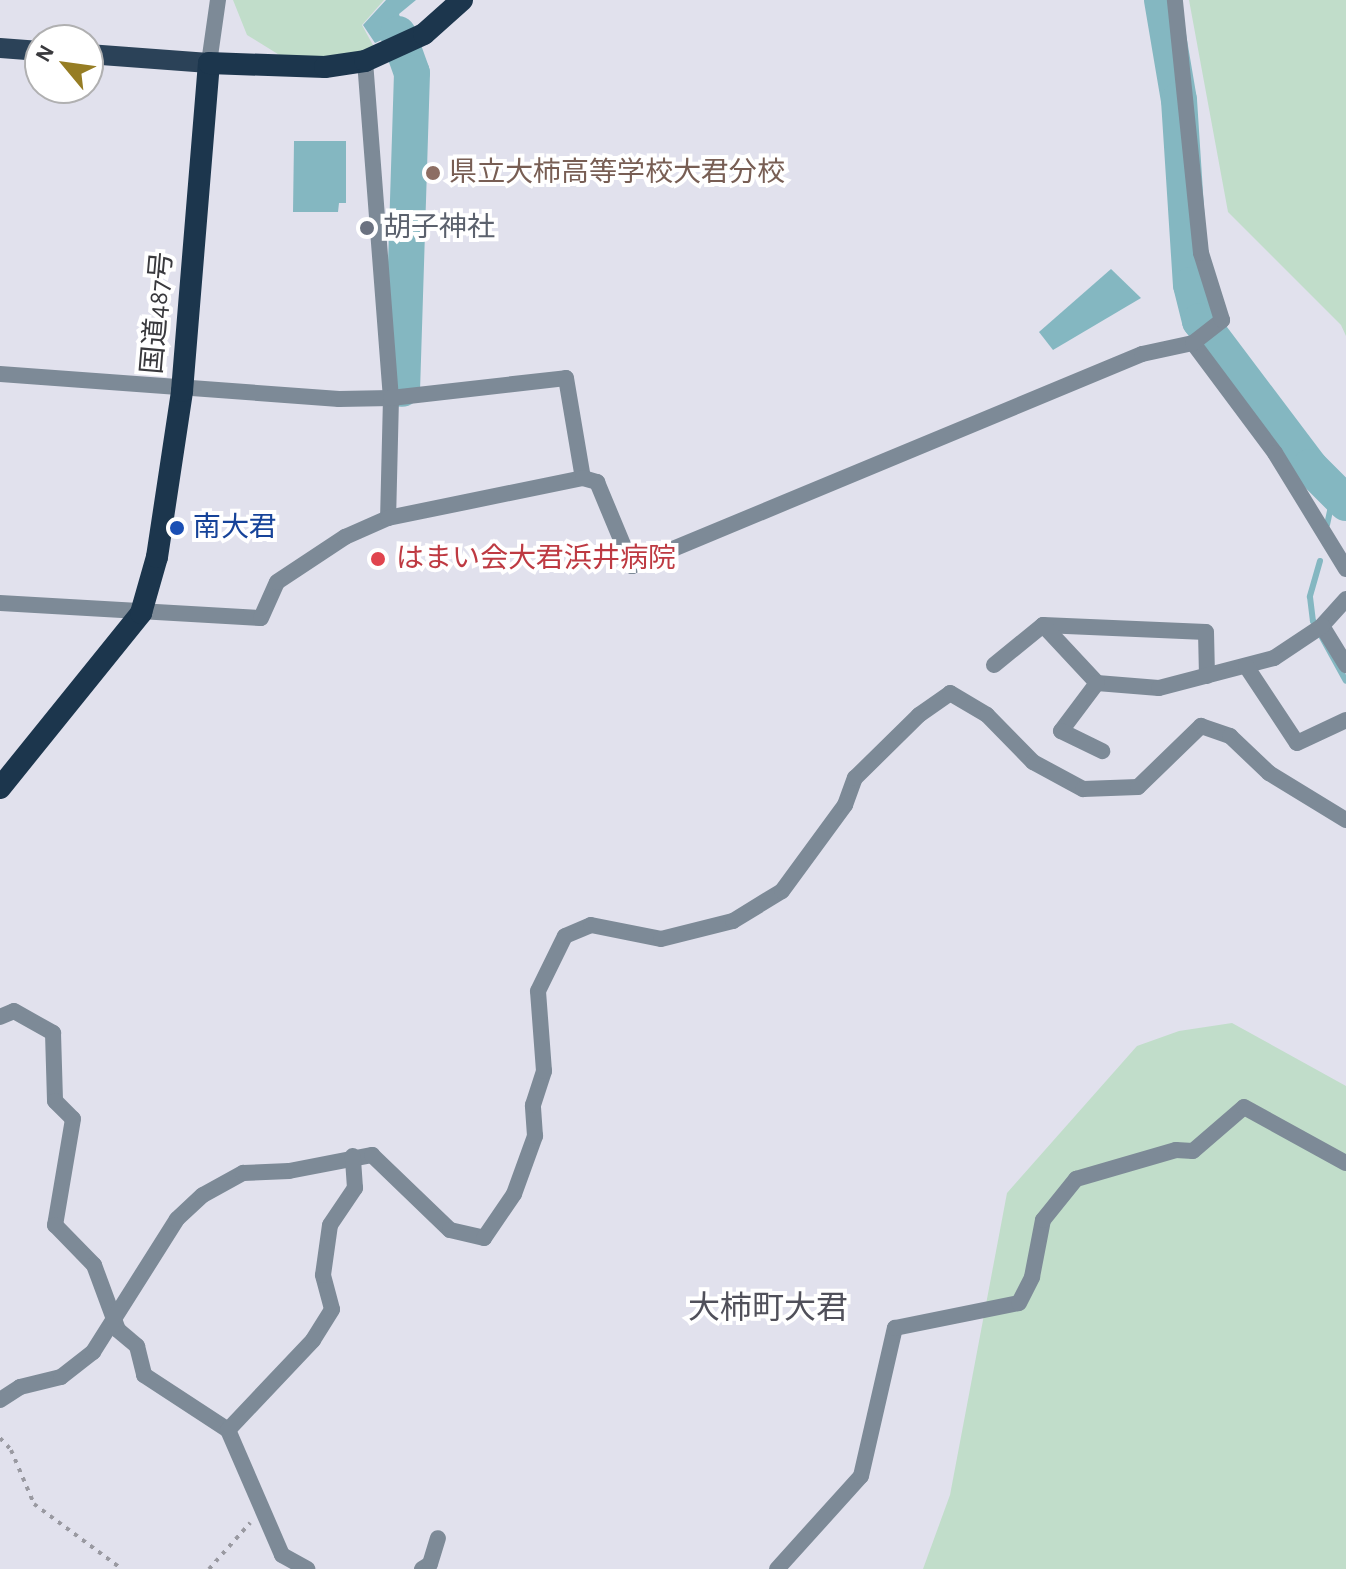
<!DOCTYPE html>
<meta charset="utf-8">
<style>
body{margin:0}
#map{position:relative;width:1346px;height:1569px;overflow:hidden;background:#e1e1ed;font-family:"Alegreya Sans","Noto Sans JP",sans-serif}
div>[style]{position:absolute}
.green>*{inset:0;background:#c1ddca}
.water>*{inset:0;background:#84b7c1}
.stream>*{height:6px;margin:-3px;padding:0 3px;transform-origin:3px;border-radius:3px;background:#84b7c1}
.river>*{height:36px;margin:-18px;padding:0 18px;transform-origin:18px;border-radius:18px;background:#84b7c1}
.path>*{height:4px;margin-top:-2px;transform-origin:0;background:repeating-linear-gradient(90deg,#9999a1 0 4px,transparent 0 10px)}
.minor>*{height:16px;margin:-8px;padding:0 8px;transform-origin:8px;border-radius:8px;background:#7d8a97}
.primary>*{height:20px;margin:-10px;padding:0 10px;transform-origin:10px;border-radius:10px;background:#2b4258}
.trunk>*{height:22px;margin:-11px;padding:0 11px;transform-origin:11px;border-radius:11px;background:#1c364d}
.dots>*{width:22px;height:22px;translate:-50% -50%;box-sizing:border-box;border:4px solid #fff;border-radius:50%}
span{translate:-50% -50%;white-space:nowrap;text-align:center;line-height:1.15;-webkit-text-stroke:8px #fff;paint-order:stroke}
.education-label{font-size:28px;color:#785e54}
.left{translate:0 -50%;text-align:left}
.worship-label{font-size:28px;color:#5b616d}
.street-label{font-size:28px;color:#39393d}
.transit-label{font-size:28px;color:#164399}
.health-label{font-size:28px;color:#be3a42}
.quarter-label{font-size:32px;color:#50505a}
.north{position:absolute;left:24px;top:24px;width:80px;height:80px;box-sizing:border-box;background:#fff;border:2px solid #b0b0b1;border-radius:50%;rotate:299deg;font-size:22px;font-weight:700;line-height:32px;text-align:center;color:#39393d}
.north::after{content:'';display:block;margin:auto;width:28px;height:36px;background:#967d24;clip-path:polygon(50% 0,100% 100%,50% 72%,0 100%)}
</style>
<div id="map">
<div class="green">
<i style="clip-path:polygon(233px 0,384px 0,362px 25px,374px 47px,353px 56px,281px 56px,247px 35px)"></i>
<i style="clip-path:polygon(1189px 0,1346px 0,1346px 336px,1341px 325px,1228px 212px)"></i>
<i style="clip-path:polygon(1232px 1023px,1346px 1086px,1346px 1569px,923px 1569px,950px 1495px,1007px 1193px,1137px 1046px,1179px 1031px)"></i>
</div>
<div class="water">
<i style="clip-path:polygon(386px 0,416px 0,399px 14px,404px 30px,375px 43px,363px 25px)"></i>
<i style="clip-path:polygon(294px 141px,346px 141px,346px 203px,339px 203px,338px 212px,293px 212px)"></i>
<i style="clip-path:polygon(1111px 269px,1141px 298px,1053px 350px,1039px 332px)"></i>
</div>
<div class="stream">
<i style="left:1327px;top:525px;width:38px;rotate:-78deg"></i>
<i style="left:1320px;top:561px;width:37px;rotate:106deg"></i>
<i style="left:1310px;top:597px;width:24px;rotate:83deg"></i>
<i style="left:1313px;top:621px;width:68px;rotate:61.2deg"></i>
</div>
<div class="river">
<i style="left:1162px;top:0;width:101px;rotate:80.4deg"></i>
<i style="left:1179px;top:100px;width:185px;rotate:86.3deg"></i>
<i style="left:1191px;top:285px;width:37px;rotate:76deg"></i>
<i style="left:1200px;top:321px;width:183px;rotate:53deg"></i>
<i style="left:1310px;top:467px;width:51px;rotate:45deg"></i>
<i style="left:398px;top:34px;width:41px;rotate:70.3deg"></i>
<i style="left:412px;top:73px;width:316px;rotate:91.8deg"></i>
</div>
<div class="path">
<i style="left:0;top:1438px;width:16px;rotate:47deg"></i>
<i style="left:11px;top:1450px;width:59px;rotate:66.9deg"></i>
<i style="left:34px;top:1504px;width:109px;rotate:36.5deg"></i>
<i style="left:209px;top:1569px;width:62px;rotate:-48.3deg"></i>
</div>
<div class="minor">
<i style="left:365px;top:61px;width:338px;rotate:85.6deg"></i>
<i style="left:391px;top:398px;width:120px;rotate:91.4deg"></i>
<i style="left:209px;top:63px;width:64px;rotate:-81.9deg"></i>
<i style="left:1193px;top:343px;width:137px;rotate:53.3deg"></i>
<i style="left:1275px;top:453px;width:136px;rotate:58.5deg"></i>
<i style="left:0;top:374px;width:340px;rotate:4.2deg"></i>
<i style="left:339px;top:399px;width:52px;rotate:-1.1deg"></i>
<i style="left:391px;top:398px;width:176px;rotate:-6.5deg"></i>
<i style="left:566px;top:378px;width:101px;rotate:80.4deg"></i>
<i style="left:1346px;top:599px;width:36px;rotate:132deg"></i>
<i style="left:1322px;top:626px;width:46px;rotate:58.4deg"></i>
<i style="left:0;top:603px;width:261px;rotate:3.3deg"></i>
<i style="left:261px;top:618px;width:39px;rotate:-66deg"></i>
<i style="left:277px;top:582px;width:82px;rotate:-33.5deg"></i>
<i style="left:345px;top:537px;width:47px;rotate:-23.8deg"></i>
<i style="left:388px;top:518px;width:199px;rotate:-11.6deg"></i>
<i style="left:583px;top:478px;width:15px;rotate:16deg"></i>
<i style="left:597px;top:482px;width:91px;rotate:67.4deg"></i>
<i style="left:632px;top:566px;width:552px;rotate:-22.57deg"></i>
<i style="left:1142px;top:354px;width:52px;rotate:-12.2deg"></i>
<i style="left:1193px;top:343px;width:37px;rotate:-38deg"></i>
<i style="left:1222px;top:320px;width:70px;rotate:-107.4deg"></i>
<i style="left:1201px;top:253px;width:254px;rotate:-95.9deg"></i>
<i style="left:1043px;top:625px;width:163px;rotate:2.5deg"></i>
<i style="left:1206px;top:632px;width:44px;rotate:88.7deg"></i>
<i style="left:994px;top:665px;width:63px;rotate:-39.2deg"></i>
<i style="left:1043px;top:625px;width:79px;rotate:47deg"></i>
<i style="left:1097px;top:683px;width:62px;rotate:4.6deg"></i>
<i style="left:1159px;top:688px;width:119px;rotate:-14.6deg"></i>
<i style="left:1274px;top:658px;width:58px;rotate:-33.7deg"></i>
<i style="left:1246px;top:666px;width:92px;rotate:56.5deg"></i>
<i style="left:1297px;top:743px;width:54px;rotate:-25.1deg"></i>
<i style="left:1097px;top:683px;width:60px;rotate:126.9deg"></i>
<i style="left:1061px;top:731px;width:46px;rotate:26deg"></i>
<i style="left:0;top:1017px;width:15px;rotate:-23deg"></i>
<i style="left:14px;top:1011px;width:45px;rotate:29.4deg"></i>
<i style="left:53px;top:1033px;width:68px;rotate:88.3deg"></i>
<i style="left:55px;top:1101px;width:25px;rotate:45deg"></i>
<i style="left:73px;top:1119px;width:108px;rotate:99.6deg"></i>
<i style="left:55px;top:1225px;width:56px;rotate:45.7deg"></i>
<i style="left:94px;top:1265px;width:69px;rotate:69.7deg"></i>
<i style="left:118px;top:1330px;width:25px;rotate:40deg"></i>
<i style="left:137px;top:1346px;width:30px;rotate:76deg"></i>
<i style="left:144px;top:1375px;width:100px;rotate:33.2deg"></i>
<i style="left:228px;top:1430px;width:136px;rotate:66.6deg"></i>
<i style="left:282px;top:1555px;width:29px;rotate:29deg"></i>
<i style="left:0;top:1400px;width:24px;rotate:-33deg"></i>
<i style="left:20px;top:1387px;width:42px;rotate:-13.7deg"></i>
<i style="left:61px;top:1377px;width:41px;rotate:-38deg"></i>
<i style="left:93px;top:1352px;width:157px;rotate:-57.7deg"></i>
<i style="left:177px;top:1219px;width:35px;rotate:-43deg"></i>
<i style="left:203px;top:1195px;width:46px;rotate:-28.8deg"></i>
<i style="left:243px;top:1173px;width:46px;rotate:-2.5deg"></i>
<i style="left:289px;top:1171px;width:85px;rotate:-10.9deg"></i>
<i style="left:372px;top:1155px;width:108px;rotate:43.9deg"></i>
<i style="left:450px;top:1230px;width:35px;rotate:13deg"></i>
<i style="left:484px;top:1238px;width:53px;rotate:-55.7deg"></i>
<i style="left:514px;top:1194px;width:62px;rotate:-70.1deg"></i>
<i style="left:535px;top:1136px;width:31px;rotate:-94deg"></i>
<i style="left:533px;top:1105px;width:36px;rotate:-72deg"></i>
<i style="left:544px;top:1071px;width:80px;rotate:-94.3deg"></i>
<i style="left:538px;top:991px;width:61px;rotate:-63.9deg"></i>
<i style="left:565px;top:936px;width:28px;rotate:-23deg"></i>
<i style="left:591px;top:925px;width:71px;rotate:11.3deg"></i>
<i style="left:661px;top:939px;width:74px;rotate:-14deg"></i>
<i style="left:733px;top:921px;width:57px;rotate:-31.5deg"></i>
<i style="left:782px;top:891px;width:107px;rotate:-53.8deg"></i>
<i style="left:845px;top:805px;width:29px;rotate:-70deg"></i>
<i style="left:855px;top:778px;width:90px;rotate:-44.5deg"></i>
<i style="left:919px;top:715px;width:38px;rotate:-35deg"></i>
<i style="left:950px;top:693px;width:43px;rotate:30.7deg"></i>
<i style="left:987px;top:715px;width:66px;rotate:45.6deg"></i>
<i style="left:1033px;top:762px;width:57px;rotate:28.4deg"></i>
<i style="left:1083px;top:789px;width:55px;rotate:-2.1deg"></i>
<i style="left:1138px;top:787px;width:88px;rotate:-44.1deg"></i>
<i style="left:1201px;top:726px;width:31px;rotate:19deg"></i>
<i style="left:1230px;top:736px;width:54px;rotate:43.5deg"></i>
<i style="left:1269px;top:773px;width:90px;rotate:31.4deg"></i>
<i style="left:228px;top:1430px;width:124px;rotate:-46.6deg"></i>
<i style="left:313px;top:1340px;width:36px;rotate:-58deg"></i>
<i style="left:332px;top:1309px;width:35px;rotate:-105deg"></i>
<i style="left:323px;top:1275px;width:50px;rotate:-82deg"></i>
<i style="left:330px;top:1225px;width:45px;rotate:-56deg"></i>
<i style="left:355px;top:1188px;width:32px;rotate:-94deg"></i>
<i style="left:422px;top:1569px;width:9px;rotate:-32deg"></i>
<i style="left:430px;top:1564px;width:27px;rotate:-73deg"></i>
<i style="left:777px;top:1569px;width:125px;rotate:-47.9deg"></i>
<i style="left:861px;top:1476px;width:152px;rotate:-77.1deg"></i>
<i style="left:895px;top:1328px;width:126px;rotate:-11.4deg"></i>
<i style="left:1019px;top:1303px;width:29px;rotate:-63deg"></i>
<i style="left:1032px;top:1277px;width:58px;rotate:-79.1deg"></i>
<i style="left:1043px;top:1220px;width:53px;rotate:-51.2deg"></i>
<i style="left:1076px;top:1179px;width:104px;rotate:-16.2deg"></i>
<i style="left:1176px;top:1150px;width:17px;rotate:3deg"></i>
<i style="left:1193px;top:1151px;width:67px;rotate:-40.8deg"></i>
<i style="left:1244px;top:1107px;width:116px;rotate:28.8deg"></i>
</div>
<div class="primary">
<i style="left:0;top:48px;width:40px;rotate:4.3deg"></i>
<i style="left:88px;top:54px;width:121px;rotate:4.3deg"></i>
</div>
<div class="trunk">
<i style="left:0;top:788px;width:225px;rotate:-51.1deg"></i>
<i style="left:141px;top:613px;width:58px;rotate:-74.1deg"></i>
<i style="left:157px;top:557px;width:168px;rotate:-81.4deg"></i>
<i style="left:182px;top:391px;width:329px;rotate:-85.3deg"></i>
<i style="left:209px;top:63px;width:116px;rotate:2deg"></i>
<i style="left:325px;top:67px;width:40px;rotate:-8.5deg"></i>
<i style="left:365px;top:61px;width:65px;rotate:-24.6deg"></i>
<i style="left:424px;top:34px;width:51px;rotate:-41.8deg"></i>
</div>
<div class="dots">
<i style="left:433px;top:173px;background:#8d6e63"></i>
<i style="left:367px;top:228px;background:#6b7280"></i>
<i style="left:177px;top:528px;background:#1a4fb4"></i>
<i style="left:378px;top:559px;background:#e0444e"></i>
</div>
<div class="education-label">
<span class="left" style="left:449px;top:173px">県立大柿高等学校大君分校</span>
</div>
<div class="worship-label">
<span class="left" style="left:383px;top:228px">胡子神社</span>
</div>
<div class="street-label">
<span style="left:158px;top:313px;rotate:-85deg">国道487号</span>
</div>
<div class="transit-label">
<span class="left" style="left:193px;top:528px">南大君</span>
</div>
<div class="health-label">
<span class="left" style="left:396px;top:559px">はまい会大君浜井病院</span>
</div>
<div class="quarter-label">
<span style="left:768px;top:1308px">大柿町大君</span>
</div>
<div class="north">N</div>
</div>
